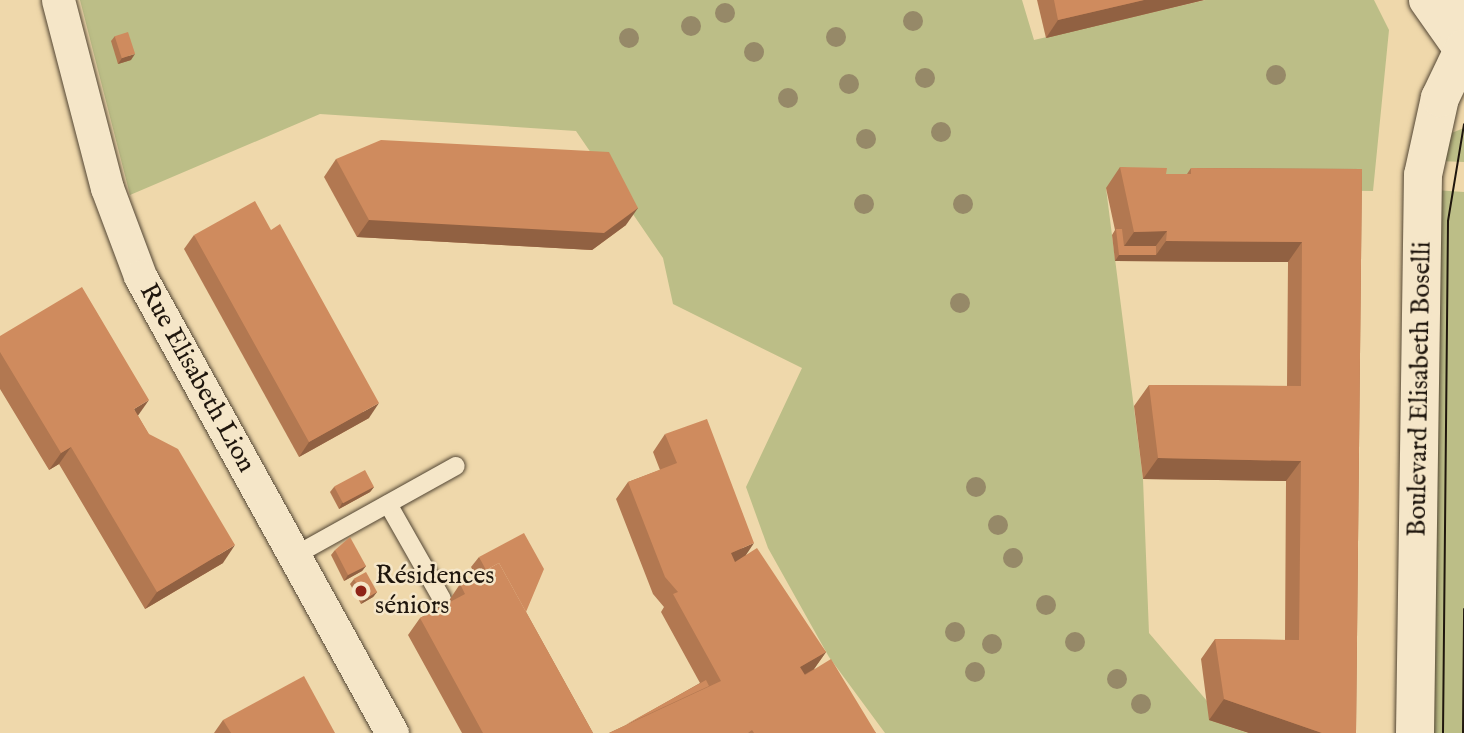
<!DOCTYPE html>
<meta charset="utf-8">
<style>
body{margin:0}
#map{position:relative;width:1464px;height:733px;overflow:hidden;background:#efd8ab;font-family:"IM FELL English",serif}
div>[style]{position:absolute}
.green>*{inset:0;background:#bcbe87}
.roads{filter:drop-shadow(0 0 2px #534634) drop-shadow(0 0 2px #534634)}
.service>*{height:18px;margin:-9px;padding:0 9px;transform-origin:9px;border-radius:9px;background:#f5e6c8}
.minor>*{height:33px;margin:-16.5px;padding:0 16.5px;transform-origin:16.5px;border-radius:16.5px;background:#f5e6c8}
.tertiary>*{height:38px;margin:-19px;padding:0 19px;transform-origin:19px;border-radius:19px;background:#f5e6c8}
.tram>*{height:2px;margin:-1px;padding:0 1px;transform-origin:1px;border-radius:1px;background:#1f160d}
.trees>*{width:20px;height:20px;margin:-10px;border-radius:50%;background:#968968}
.wall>*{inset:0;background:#b27851}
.shaded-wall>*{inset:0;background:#916142}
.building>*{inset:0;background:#cf8b5e;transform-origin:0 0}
.dots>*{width:19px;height:19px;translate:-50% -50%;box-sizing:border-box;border:4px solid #f5e6c8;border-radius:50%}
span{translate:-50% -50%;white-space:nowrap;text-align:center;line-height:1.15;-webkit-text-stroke:5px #f5e6c8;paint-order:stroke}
.street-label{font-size:26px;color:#1f160d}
.poi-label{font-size:26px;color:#1f160d}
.left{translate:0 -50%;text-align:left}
</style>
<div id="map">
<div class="green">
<i style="clip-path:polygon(80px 0,1022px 0,1034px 40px,1205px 0,1374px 0,1389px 30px,1373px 191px,1106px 188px,1143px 479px,1149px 633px,1207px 701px,1210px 720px,1248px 733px,885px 733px,829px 657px,768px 548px,746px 487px,802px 368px,673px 304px,663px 258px,576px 131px,320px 114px,130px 195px)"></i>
<i style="clip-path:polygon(1464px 128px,1464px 162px,1438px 161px,1449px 134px)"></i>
<i style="clip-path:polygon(1435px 190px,1464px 192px,1464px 733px,1429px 733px)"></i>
</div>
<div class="roads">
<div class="service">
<i style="left:388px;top:504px;width:109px;rotate:60.4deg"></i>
<i style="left:294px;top:556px;width:185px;rotate:-29.1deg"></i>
</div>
<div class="minor">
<i style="left:58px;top:0;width:194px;rotate:75.4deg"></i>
<i style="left:107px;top:188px;width:94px;rotate:69.4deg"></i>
<i style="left:140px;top:276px;width:522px;rotate:61.13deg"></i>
<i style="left:1425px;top:0;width:62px;rotate:54.8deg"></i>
</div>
<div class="tertiary">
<i style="left:1455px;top:0;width:51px;rotate:83.3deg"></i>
<i style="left:1415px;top:733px;width:558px;rotate:-89.18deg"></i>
<i style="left:1423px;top:175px;width:79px;rotate:-77.6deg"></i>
<i style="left:1440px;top:98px;width:55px;rotate:-64.4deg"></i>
</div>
</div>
<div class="tram">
<i style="left:1443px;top:733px;width:512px;rotate:-89.44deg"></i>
<i style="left:1448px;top:221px;width:98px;rotate:-80.6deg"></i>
<i style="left:1463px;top:733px;width:124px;rotate:-89.5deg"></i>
</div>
<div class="trees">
<i style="left:725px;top:13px"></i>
<i style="left:913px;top:21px"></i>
<i style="left:691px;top:26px"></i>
<i style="left:836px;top:37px"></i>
<i style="left:629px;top:38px"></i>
<i style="left:754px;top:52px"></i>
<i style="left:1276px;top:75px"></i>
<i style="left:925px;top:78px"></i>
<i style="left:849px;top:84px"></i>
<i style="left:788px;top:98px"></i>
<i style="left:941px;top:132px"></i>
<i style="left:866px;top:139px"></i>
<i style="left:864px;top:204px"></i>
<i style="left:963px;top:204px"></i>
<i style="left:960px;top:303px"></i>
<i style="left:976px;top:487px"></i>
<i style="left:998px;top:525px"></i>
<i style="left:1013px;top:558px"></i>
<i style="left:1046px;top:605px"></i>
<i style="left:955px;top:632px"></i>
<i style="left:1075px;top:642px"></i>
<i style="left:992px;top:644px"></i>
<i style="left:975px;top:672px"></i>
<i style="left:1117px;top:679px"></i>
<i style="left:1141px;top:704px"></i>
</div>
<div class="wall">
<i style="clip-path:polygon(1037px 0,1204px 0,1046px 38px)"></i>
<i style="clip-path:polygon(115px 36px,131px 60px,118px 64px,111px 41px)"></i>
<i style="clip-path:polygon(336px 159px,626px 225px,592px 250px,357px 237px,324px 177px)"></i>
<i style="clip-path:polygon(1120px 167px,1166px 174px,1187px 174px,1191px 168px,1362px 169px,1356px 733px,1249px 733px,1209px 720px,1201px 659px,1215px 639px,1285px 640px,1286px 481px,1143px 479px,1134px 406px,1149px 385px,1287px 386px,1288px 262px,1115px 261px,1112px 235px,1115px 230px,1106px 188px)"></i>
<i style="clip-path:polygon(194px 235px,369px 418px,299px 457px,184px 249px)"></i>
<i style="clip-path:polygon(0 336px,138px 416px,223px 563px,145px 609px,59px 464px,49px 470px,0 389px)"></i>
<i style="clip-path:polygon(665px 434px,746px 555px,826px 652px,814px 669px,876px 733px,609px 733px,626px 725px,700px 683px,661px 612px,664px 607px,653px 594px,616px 499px,628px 482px,660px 470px,653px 452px)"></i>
<i style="clip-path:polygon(334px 487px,374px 487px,370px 492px,339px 509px,330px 492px)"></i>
<i style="clip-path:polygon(335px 550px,366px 566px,362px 571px,344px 581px,331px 555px)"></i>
<i style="clip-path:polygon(479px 557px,526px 612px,593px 733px,462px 733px,408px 635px,420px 618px,448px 603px,448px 602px,460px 584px,476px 576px,471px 567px)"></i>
<i style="clip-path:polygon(354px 579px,377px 592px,373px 597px,361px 604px,350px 584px)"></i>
<i style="clip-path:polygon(223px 720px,335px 733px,214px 733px)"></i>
</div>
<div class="shaded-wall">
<i style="clip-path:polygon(1144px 0,1204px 0,1046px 38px,1058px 20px)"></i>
<i style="clip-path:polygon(135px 54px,131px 60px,118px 64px,122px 58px)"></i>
<i style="clip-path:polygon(638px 208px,626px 225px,592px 250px,357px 237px,369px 220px)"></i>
<i style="clip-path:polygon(1167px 231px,1152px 251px,1120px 252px,1134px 232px)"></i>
<i style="clip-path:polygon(1166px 241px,1302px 242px,1288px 262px,1115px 261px,1119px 255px,1156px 255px)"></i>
<i style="clip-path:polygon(149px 400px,137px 417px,134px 409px)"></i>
<i style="clip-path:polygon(379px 403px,369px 418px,299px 457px,309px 442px)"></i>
<i style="clip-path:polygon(71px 447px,59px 464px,49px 470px,61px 453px)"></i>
<i style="clip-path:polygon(1158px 458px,1301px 461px,1286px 481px,1143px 479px)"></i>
<i style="clip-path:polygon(374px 487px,370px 492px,339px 509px,342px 503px)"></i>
<i style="clip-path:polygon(754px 543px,742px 561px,719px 570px,731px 553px)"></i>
<i style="clip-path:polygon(235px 545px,223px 563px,145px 609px,157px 592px)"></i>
<i style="clip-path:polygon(366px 566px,362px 571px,344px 581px,348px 575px)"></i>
<i style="clip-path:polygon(377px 592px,373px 597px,361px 604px,365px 598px)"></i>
<i style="clip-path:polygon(826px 652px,814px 669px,788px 684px,800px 667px)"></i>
<i style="clip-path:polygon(1224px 699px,1322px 733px,1249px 733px,1209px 720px)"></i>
</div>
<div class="building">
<i style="clip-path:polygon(1054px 0,1144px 0,1058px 20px)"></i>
<i style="left:128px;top:32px;width:23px;height:14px;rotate:72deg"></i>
<i style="clip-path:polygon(381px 140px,609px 152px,638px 208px,604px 233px,369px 220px,336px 159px)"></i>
<i style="clip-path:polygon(1120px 167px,1167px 168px,1166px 174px,1191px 174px,1191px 168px,1362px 169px,1356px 733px,1322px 733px,1224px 699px,1215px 639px,1299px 640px,1301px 461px,1158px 458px,1149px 385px,1301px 386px,1302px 242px,1166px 241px,1167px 231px,1134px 232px)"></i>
<i style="clip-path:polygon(255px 201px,271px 230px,280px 224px,379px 403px,309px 442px,194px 235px)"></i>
<i style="clip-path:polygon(1116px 229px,1122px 229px,1124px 246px,1156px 246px,1156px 255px,1119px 255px)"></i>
<i style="clip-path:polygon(82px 287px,149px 400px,134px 409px,149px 434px,178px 449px,235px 545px,157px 592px,71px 447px,61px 453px,0 352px,0 336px)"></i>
<i style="clip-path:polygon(707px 419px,754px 543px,731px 553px,735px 562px,757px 548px,826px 652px,800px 667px,805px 675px,831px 659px,876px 733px,754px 733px,752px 730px,748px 733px,609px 733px,721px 681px,673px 594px,678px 592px,665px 577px,628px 482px,677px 463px,665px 434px)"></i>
<i style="left:365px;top:470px;width:19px;height:35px;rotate:62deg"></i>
<i style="clip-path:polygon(524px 533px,544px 569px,526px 612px,499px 563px,486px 570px,479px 557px)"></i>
<i style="clip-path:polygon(350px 537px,366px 566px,348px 575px,335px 550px)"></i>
<i style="clip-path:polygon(499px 563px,593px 733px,483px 733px,420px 618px,465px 594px,460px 584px)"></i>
<i style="left:366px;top:572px;width:23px;height:14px;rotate:61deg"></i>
<i style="clip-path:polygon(304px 676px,335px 733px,231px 733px,223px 720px)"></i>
<i style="clip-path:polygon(706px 680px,709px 686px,625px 725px)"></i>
</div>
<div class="dots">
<i style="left:361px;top:591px;background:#8f2418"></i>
</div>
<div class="street-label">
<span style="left:197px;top:378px;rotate:61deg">Rue Elisabeth Lion</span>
<span style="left:1420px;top:389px;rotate:-89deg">Boulevard Elisabeth Boselli</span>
</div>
<div class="poi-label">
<span class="left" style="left:375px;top:591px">Résidences<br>séniors</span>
</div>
</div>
